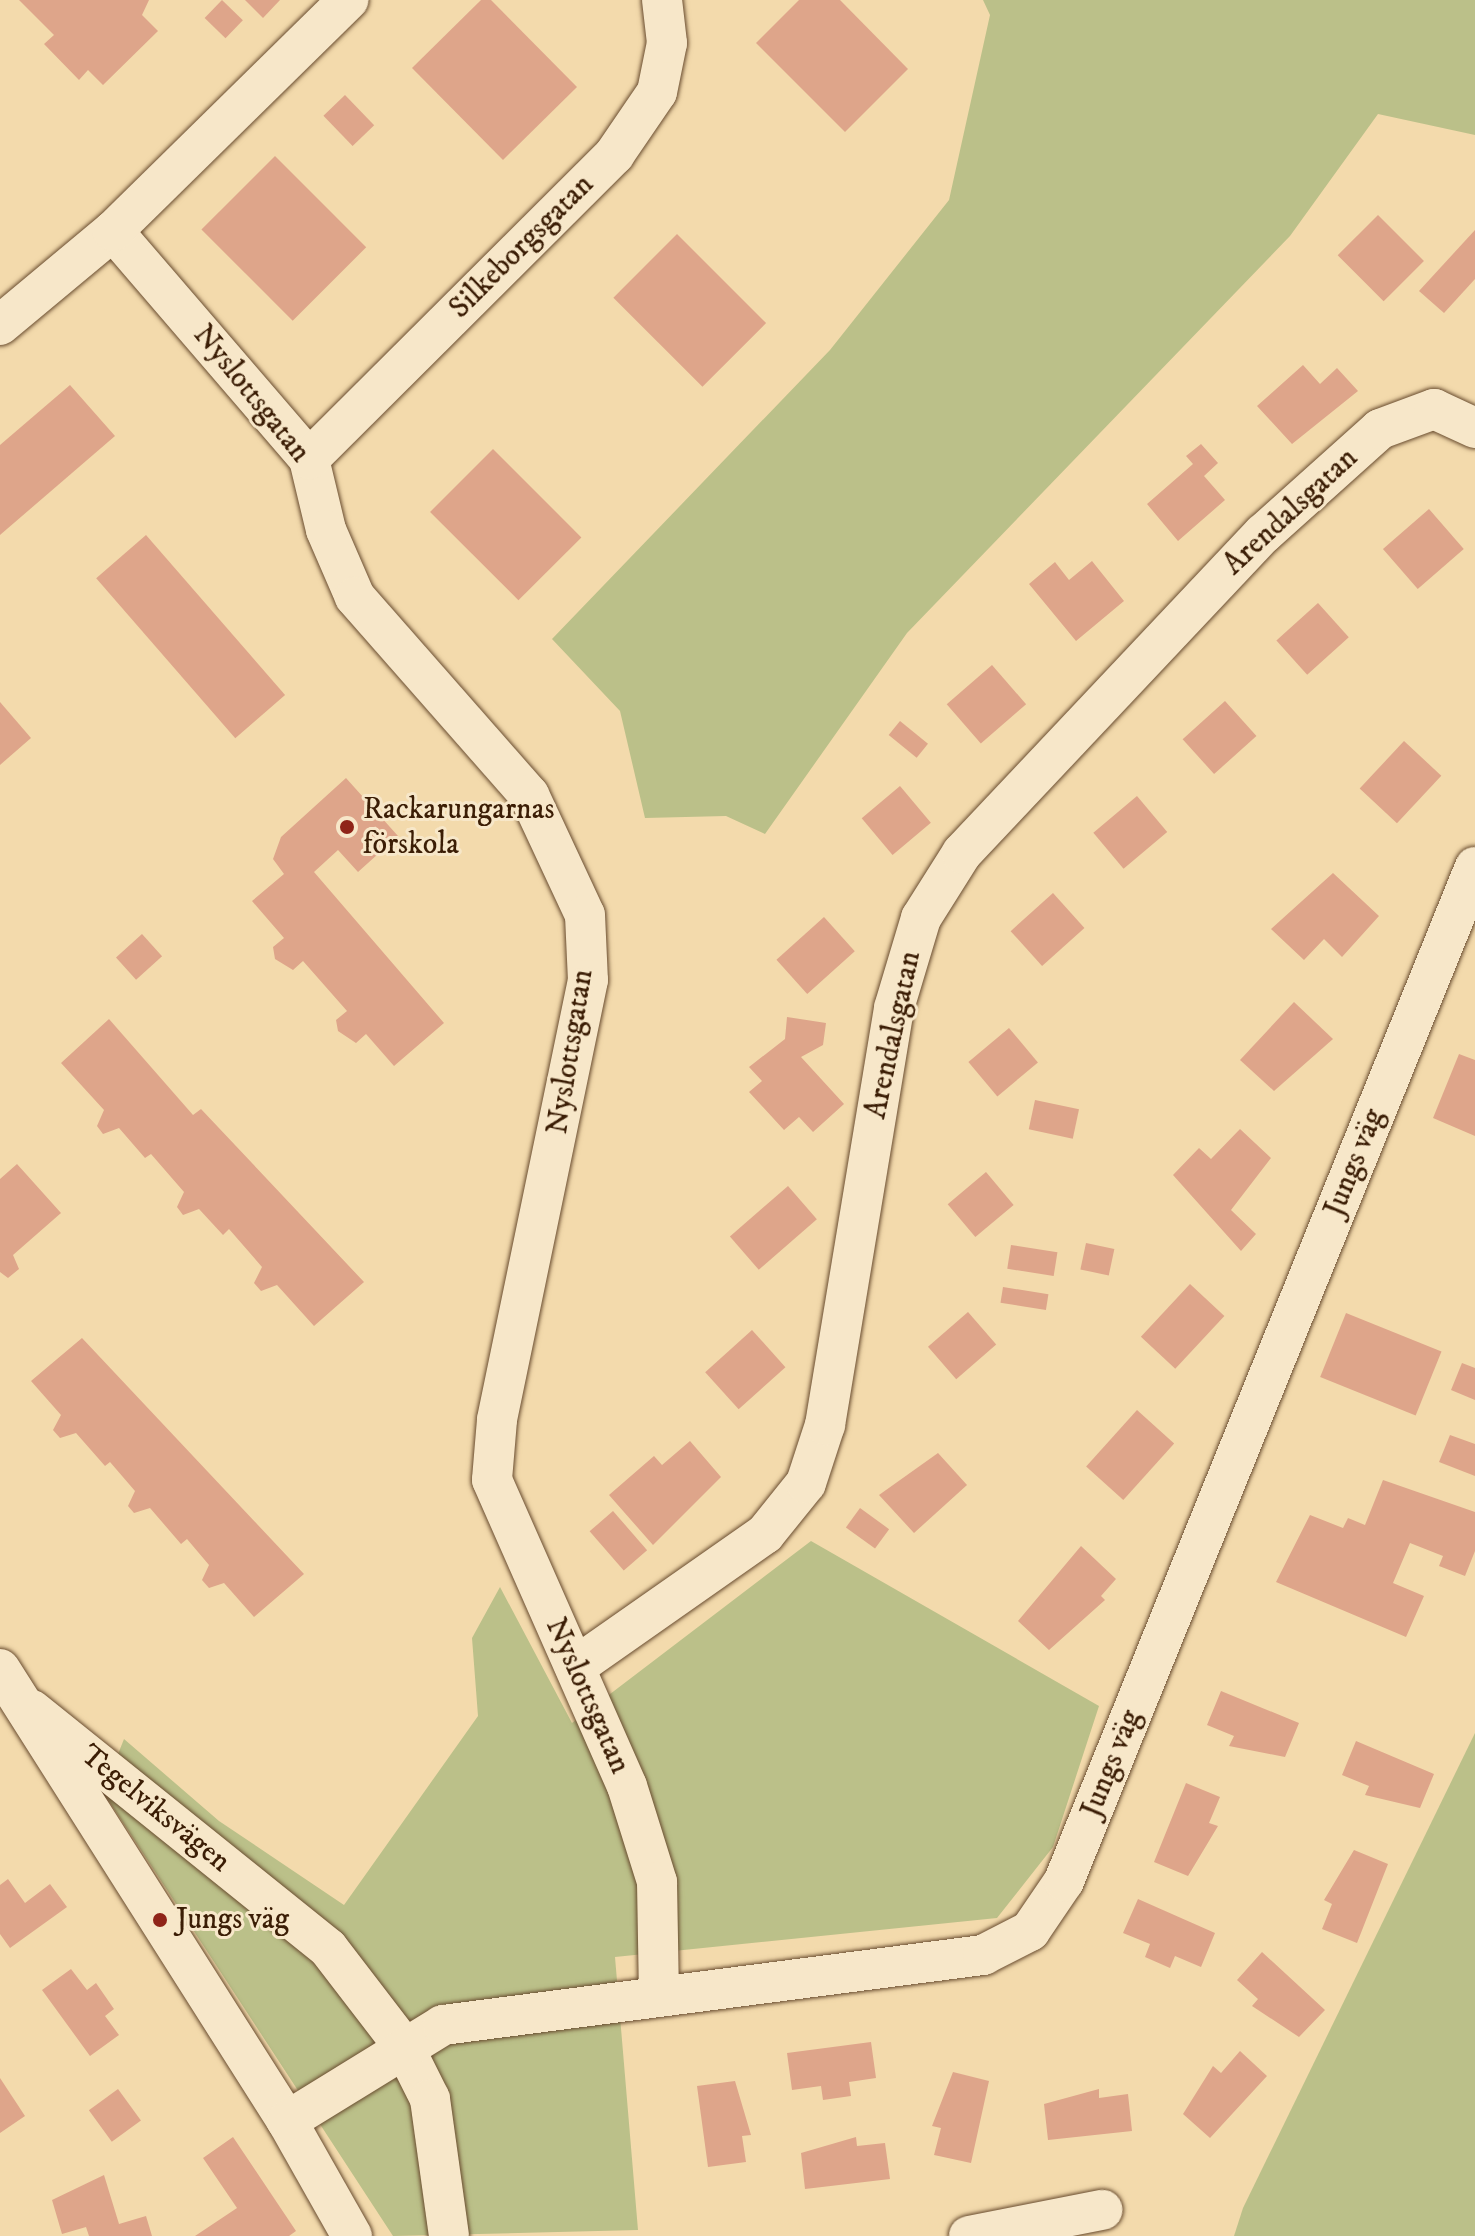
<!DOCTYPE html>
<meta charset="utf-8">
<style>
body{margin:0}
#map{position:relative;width:1475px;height:2236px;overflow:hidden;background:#f3daac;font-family:"IM FELL DW Pica",serif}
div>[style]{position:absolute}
.green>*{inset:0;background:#bbc089}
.building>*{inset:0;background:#dea58a;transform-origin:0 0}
.roads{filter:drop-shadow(0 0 2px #694c2f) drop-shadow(0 0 2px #694c2f)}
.minor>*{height:40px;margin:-20px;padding:0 20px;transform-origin:20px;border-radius:20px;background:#f7e7c9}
.dots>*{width:22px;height:22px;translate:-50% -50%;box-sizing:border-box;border:4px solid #f7e7c9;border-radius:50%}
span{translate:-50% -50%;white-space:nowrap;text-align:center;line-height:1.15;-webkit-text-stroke:6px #f7e7c9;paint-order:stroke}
.street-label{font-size:30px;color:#3b1d05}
.poi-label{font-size:30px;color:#3b1d05}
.left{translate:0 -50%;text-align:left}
</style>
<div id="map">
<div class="green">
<i style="clip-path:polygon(983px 0,1475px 0,1475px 135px,1378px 114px,1290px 236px,907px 633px,765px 834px,726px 816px,645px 818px,620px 711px,552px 639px,830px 350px,949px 200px,990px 15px)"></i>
<i style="clip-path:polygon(811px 1541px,1099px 1706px,1053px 1847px,997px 1918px,615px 1957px,638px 2230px,393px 2236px,103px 1792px,124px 1739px,219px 1821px,344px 1905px,478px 1716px,472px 1638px,500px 1587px,572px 1723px)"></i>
<i style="clip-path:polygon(1475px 1733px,1475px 2236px,1234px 2236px,1243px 2208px)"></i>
</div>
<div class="building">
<i style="clip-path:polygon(19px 0,149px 0,142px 15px,158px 31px,103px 85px,88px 70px,79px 80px,44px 44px,54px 35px)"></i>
<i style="left:222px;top:0;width:29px;height:25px;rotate:44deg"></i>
<i style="clip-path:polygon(245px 0,280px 0,263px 18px)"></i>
<i style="clip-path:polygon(481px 0,491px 0,577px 87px,503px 160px,412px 68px)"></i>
<i style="clip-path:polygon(799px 0,840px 0,908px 69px,845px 132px,756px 43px)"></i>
<i style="left:345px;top:95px;width:42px;height:30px;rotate:46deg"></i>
<i style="left:275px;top:156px;width:129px;height:104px;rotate:45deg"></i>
<i style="left:1378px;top:215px;width:65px;height:57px;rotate:45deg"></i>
<i style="clip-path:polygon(1475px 230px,1475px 279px,1444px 313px,1419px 291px)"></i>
<i style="left:677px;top:234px;width:126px;height:90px;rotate:45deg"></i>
<i style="clip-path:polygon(1303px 365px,1320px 384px,1337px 368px,1358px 391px,1292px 444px,1257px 406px)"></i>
<i style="clip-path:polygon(70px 385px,115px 436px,0 535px,0 445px)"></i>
<i style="clip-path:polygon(1201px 444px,1218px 463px,1204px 476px,1225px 500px,1178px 541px,1147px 504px,1193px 464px,1186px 456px)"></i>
<i style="left:493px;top:449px;width:125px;height:89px;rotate:45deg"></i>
<i style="left:1429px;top:509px;width:53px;height:61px;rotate:49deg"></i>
<i style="left:146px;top:535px;width:212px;height:66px;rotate:49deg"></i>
<i style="clip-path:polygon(1092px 561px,1124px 601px,1076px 641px,1029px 584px,1055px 562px,1069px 580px)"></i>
<i style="left:1318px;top:603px;width:46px;height:56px;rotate:48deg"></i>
<i style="left:992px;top:665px;width:52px;height:60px;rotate:49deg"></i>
<i style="left:1225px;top:701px;width:47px;height:57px;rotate:48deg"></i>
<i style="clip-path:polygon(0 702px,31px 738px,0 765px)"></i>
<i style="left:900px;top:721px;width:36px;height:18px;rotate:39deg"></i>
<i style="left:1404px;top:741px;width:51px;height:65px;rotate:43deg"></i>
<i style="clip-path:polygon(346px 778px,398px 836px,358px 872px,338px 850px,314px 872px,444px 1023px,394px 1066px,366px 1034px,356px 1043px,338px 1031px,336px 1020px,347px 1011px,303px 961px,293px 970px,275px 959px,273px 947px,284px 938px,252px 901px,284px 874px,273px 859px,281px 837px)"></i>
<i style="left:900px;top:786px;width:48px;height:50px;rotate:50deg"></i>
<i style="left:1137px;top:796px;width:47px;height:57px;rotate:50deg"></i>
<i style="clip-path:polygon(1333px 873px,1379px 916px,1342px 957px,1324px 939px,1304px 960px,1271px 929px)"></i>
<i style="left:1053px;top:893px;width:47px;height:57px;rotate:48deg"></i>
<i style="left:824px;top:917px;width:46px;height:64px;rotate:48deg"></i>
<i style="left:142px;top:934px;width:30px;height:35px;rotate:48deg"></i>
<i style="clip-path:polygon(1294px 1002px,1333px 1039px,1274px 1091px,1240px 1060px)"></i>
<i style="clip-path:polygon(787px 1017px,826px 1023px,823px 1045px,801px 1057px,844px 1104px,813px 1132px,799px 1117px,784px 1130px,749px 1092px,762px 1081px,749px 1067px,785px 1039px)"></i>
<i style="clip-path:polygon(109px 1019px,193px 1115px,201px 1109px,364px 1282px,314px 1326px,277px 1285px,261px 1291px,254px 1283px,262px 1267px,229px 1229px,223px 1235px,199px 1209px,183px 1215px,177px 1207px,184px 1192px,151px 1154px,145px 1158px,119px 1128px,103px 1134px,97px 1126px,104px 1110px,61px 1063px)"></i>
<i style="left:1009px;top:1028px;width:45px;height:53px;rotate:50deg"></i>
<i style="clip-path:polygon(1459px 1054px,1475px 1060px,1475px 1136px,1433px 1118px)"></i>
<i style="left:1035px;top:1100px;width:45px;height:30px;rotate:12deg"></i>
<i style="clip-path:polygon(1240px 1129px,1271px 1158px,1231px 1210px,1256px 1234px,1241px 1251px,1173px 1175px,1199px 1148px,1211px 1159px)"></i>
<i style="clip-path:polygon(17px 1164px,61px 1213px,13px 1255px,19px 1269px,8px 1278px,0 1272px,0 1179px)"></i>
<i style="left:986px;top:1172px;width:43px;height:50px;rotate:50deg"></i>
<i style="left:788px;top:1186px;width:44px;height:77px;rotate:49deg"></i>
<i style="left:1086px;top:1243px;width:29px;height:27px;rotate:12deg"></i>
<i style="left:1011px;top:1245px;width:47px;height:24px;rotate:9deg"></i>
<i style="left:1190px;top:1284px;width:47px;height:72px;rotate:43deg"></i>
<i style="left:1003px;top:1287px;width:46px;height:16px;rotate:9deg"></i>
<i style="left:968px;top:1312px;width:43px;height:53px;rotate:49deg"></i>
<i style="left:1346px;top:1313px;width:103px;height:69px;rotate:22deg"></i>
<i style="left:752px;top:1330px;width:50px;height:63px;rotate:48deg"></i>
<i style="clip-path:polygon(82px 1338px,304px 1574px,254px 1617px,224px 1583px,209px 1588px,202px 1580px,209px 1565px,187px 1539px,181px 1544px,150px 1508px,134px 1513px,128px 1506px,135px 1491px,110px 1462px,105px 1466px,76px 1433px,60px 1438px,53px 1430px,61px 1415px,31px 1381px)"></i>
<i style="clip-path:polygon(1462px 1363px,1475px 1368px,1475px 1400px,1451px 1390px)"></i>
<i style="left:1137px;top:1410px;width:50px;height:76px;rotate:42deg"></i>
<i style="clip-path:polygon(1450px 1435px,1475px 1444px,1475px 1476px,1439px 1462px)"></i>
<i style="clip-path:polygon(690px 1441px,721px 1477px,653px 1545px,609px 1495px,654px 1456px,662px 1465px)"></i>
<i style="clip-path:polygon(938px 1453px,967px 1485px,914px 1533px,879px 1495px)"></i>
<i style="clip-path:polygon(1383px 1480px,1475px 1512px,1475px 1551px,1465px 1576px,1439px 1566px,1443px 1556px,1410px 1543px,1393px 1583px,1424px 1596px,1406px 1637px,1276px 1582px,1310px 1515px,1343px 1528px,1348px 1518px,1365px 1525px)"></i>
<i style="left:860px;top:1508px;width:36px;height:24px;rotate:36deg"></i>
<i style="left:613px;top:1511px;width:52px;height:31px;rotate:49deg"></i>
<i style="clip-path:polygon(1081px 1546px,1116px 1579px,1101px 1596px,1105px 1600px,1049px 1650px,1018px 1621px)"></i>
<i style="clip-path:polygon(1221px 1691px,1299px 1723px,1285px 1757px,1229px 1746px,1234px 1736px,1207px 1725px)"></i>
<i style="clip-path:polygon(1356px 1741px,1434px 1774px,1420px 1808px,1365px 1795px,1369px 1786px,1342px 1775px)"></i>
<i style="clip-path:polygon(1186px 1783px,1220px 1797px,1209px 1823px,1218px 1826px,1188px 1876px,1154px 1862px)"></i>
<i style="clip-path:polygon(1354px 1850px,1388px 1864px,1357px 1943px,1322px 1929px,1332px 1904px,1324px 1900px)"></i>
<i style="clip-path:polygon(8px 1879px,25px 1903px,50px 1884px,67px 1907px,10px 1948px,0 1934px,0 1885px)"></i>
<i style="clip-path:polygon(1138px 1899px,1215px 1933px,1201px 1967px,1175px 1956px,1170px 1968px,1145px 1957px,1150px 1944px,1123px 1933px)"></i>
<i style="clip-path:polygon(1262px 1952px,1325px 2010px,1299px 2037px,1252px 2006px,1258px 1999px,1237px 1980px)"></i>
<i style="clip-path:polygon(71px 1969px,87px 1990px,96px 1983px,114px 2009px,105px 2016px,119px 2035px,90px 2056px,42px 1990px)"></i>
<i style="clip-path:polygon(871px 2042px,876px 2078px,849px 2082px,851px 2096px,823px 2100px,821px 2086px,792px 2090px,787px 2053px)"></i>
<i style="clip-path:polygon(1240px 2051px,1267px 2076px,1210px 2138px,1183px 2114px,1213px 2066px,1221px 2073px)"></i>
<i style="clip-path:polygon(953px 2072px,989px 2081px,971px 2163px,934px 2155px,941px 2128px,932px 2126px)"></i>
<i style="clip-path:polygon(0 2078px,25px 2116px,0 2133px)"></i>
<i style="clip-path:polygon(735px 2081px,751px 2135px,742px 2136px,746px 2162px,708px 2167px,697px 2086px)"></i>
<i style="left:118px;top:2089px;width:39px;height:36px;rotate:54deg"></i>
<i style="clip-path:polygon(1099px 2089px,1099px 2098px,1128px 2094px,1132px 2131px,1048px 2140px,1044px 2104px)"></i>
<i style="clip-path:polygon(233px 2137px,296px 2231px,289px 2236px,195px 2236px,237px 2208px,203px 2158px)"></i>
<i style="clip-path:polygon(856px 2137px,857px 2146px,885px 2143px,890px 2179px,805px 2189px,801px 2153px)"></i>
<i style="clip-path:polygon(104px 2175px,119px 2224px,146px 2216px,152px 2236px,89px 2236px,86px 2227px,62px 2234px,52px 2200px)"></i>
</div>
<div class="roads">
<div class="minor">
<i style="left:113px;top:231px;width:301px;rotate:49.3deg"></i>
<i style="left:309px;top:459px;width:73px;rotate:76.5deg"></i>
<i style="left:326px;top:530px;width:73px;rotate:66.6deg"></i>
<i style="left:355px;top:597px;width:264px;rotate:48.7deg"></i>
<i style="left:529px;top:795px;width:132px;rotate:65deg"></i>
<i style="left:585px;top:915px;width:65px;rotate:87.4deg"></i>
<i style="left:588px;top:980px;width:449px;rotate:101.7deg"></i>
<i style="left:497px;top:1420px;width:60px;rotate:94.8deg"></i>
<i style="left:492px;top:1480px;width:334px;rotate:66.2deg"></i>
<i style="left:627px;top:1786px;width:101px;rotate:72.6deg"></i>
<i style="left:657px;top:1882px;width:111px;rotate:89deg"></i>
<i style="left:0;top:325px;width:147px;rotate:-39.8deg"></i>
<i style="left:113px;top:231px;width:330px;rotate:-44.5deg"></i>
<i style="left:309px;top:459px;width:431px;rotate:-44.9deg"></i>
<i style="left:614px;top:155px;width:76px;rotate:-55.7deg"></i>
<i style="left:657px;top:92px;width:50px;rotate:-78.5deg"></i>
<i style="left:667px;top:43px;width:43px;rotate:-96.6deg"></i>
<i style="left:575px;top:1667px;width:232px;rotate:-35deg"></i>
<i style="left:765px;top:1534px;width:65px;rotate:-51.2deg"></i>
<i style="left:806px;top:1483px;width:61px;rotate:-71.9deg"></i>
<i style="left:825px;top:1425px;width:423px;rotate:-80.6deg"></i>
<i style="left:894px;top:1008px;width:94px;rotate:-73.3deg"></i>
<i style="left:921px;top:918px;width:77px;rotate:-57.8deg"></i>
<i style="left:962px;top:853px;width:439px;rotate:-46.7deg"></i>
<i style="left:1263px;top:534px;width:157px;rotate:-41.9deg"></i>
<i style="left:1380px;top:429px;width:58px;rotate:-20.3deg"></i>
<i style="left:1434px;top:409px;width:45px;rotate:24.9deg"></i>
<i style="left:0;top:1669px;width:535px;rotate:57.59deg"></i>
<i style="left:287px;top:2121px;width:132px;rotate:60.5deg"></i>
<i style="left:32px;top:1710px;width:380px;rotate:38.8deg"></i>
<i style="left:328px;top:1948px;width:125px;rotate:52.5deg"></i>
<i style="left:404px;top:2047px;width:58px;rotate:63.4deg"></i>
<i style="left:430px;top:2099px;width:138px;rotate:82.1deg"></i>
<i style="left:287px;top:2121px;width:183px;rotate:-31.6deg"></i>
<i style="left:443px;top:2025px;width:545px;rotate:-7.39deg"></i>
<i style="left:983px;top:1955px;width:53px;rotate:-27.1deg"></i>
<i style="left:1030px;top:1931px;width:60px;rotate:-55.8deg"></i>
<i style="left:1064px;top:1881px;width:1094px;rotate:-67.94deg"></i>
<i style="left:969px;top:2236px;width:136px;rotate:-11.1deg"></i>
</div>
</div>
<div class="dots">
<i style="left:347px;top:827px;background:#8f2418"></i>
<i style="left:160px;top:1920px;background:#8f2418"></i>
</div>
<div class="street-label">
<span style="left:522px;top:247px;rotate:-45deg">Silkeborgsgatan</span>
<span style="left:251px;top:394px;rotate:51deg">Nyslottsgatan</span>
<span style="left:1291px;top:512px;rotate:-43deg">Arendalsgatan</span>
<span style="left:894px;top:1035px;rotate:-78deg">Arendalsgatan</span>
<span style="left:571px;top:1052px;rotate:-81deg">Nyslottsgatan</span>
<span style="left:1355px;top:1163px;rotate:-68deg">Jungs väg</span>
<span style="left:587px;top:1696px;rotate:66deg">Nyslottsgatan</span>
<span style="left:1112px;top:1764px;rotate:-68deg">Jungs väg</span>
<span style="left:155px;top:1809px;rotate:39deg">Tegelviksvägen</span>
</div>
<div class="poi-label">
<span class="left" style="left:363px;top:827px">Rackarungarnas<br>förskola</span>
<span class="left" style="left:176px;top:1920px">Jungs väg</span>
</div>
</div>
